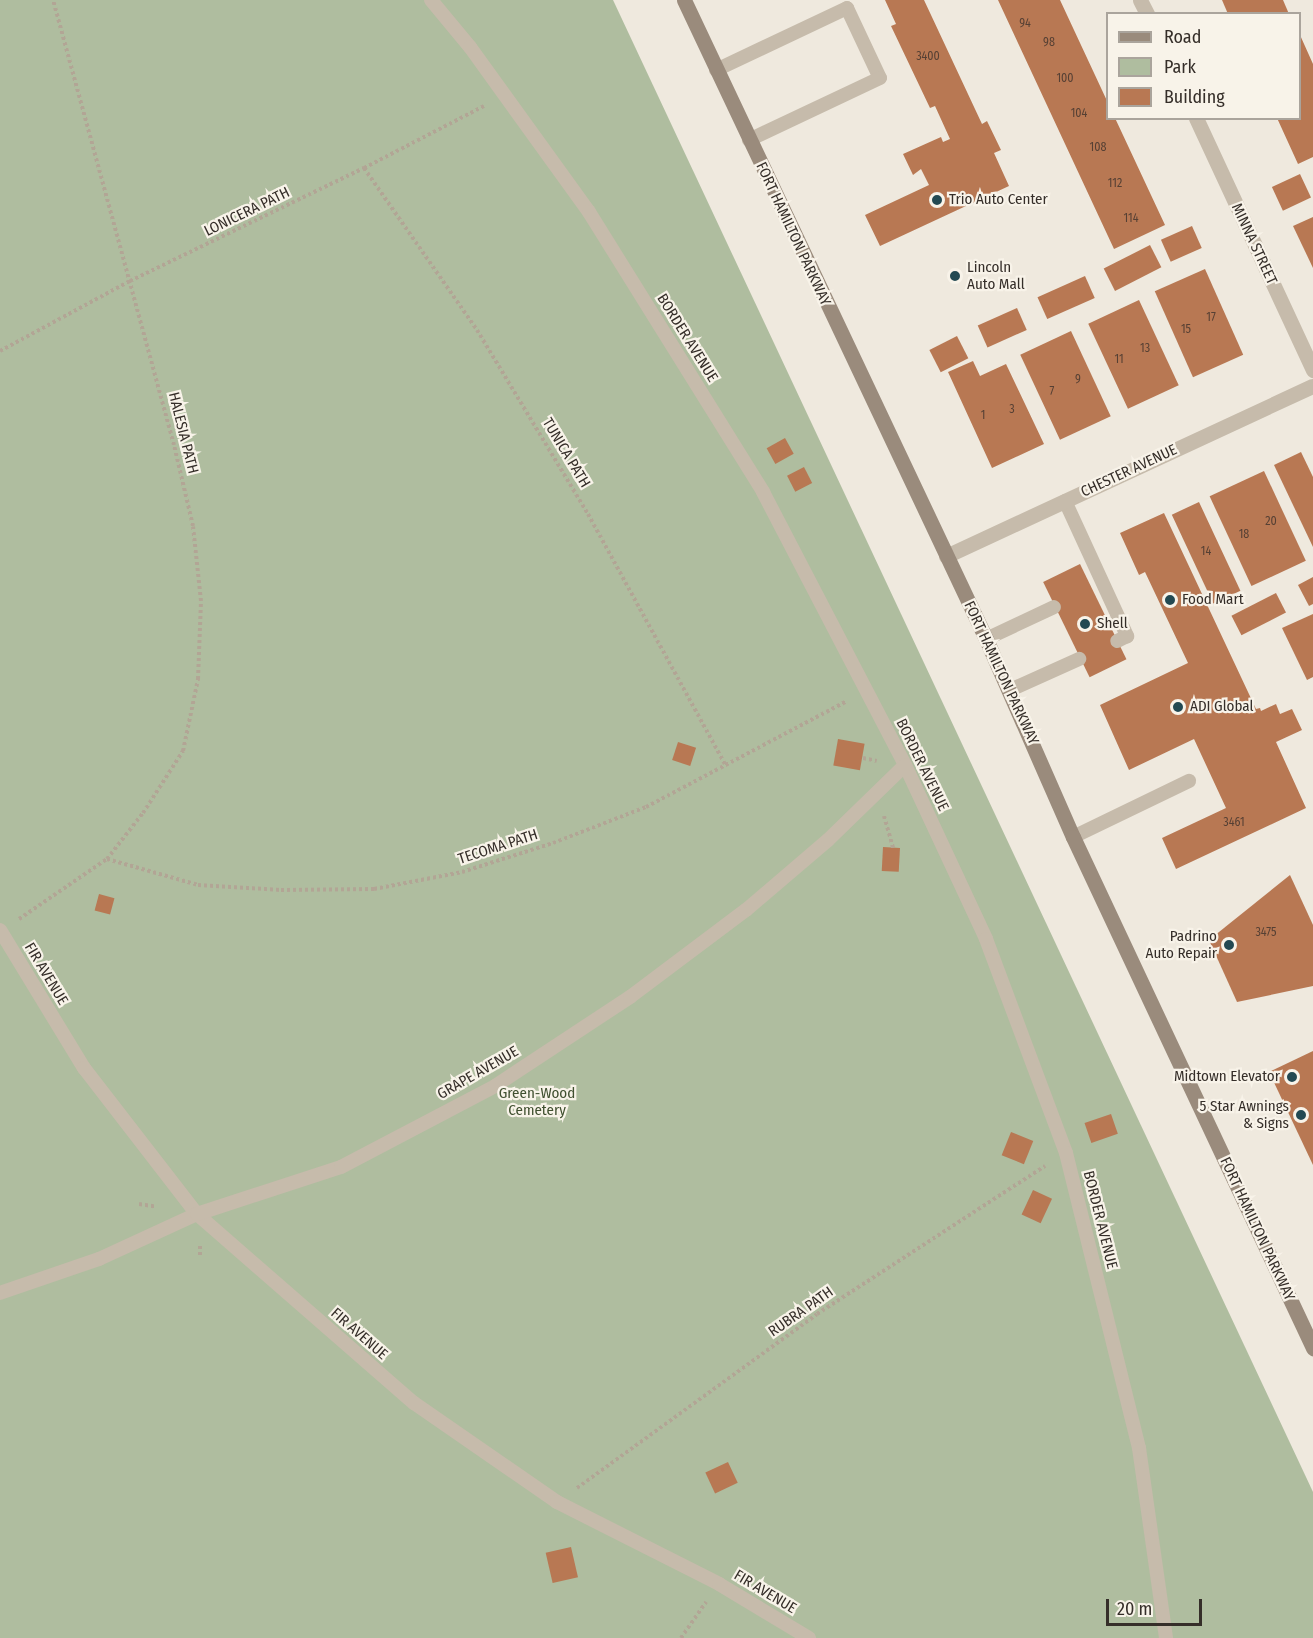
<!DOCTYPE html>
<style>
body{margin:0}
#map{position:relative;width:1313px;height:1638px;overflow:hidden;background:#efe9de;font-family:"Fira Sans Condensed",sans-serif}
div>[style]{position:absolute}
.green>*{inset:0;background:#afbd9f}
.building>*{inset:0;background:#b87853;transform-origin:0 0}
.path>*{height:4px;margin-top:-2px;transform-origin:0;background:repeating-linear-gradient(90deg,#b2a595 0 3px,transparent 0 6px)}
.service>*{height:14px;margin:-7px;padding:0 7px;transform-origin:7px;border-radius:7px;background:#c6bbab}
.minor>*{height:15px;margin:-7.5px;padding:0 7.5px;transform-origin:7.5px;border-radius:7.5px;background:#c6bbab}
.secondary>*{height:15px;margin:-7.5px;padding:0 7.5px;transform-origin:7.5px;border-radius:7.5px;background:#9a8b7c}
.dots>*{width:16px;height:16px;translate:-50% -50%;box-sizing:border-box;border:3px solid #f8f3e9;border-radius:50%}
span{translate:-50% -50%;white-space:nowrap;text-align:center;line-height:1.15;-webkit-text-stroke:4.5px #f8f3e9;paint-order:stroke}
.number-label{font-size:12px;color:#564034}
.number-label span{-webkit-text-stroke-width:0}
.poi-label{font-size:15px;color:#352e29}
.left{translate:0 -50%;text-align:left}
.right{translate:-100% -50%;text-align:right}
.street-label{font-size:15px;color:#352e29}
.park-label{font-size:15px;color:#405030}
.legend{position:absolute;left:1106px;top:12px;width:195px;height:108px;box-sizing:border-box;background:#f8f3e9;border:2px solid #aaa49c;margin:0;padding:8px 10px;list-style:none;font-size:18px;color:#352e29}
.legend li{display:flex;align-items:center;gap:12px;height:30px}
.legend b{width:30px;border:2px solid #aaa49c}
.scale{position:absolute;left:1106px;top:1599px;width:96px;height:27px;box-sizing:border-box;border:3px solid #352e29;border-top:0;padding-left:8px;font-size:18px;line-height:21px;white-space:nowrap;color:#352e29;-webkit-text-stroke:4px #f8f3e9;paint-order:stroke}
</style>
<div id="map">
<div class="green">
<i style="clip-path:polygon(0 0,613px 0,1313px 1492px,1313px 1638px,0 1638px)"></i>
</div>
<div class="building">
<i style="clip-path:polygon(885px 0,924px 0,982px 124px,987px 121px,1001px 150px,994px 153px,1009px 186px,880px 246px,865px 215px,929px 185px,921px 169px,913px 175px,903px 154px,941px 137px,943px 142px,950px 139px,935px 106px,930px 108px,891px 26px,896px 24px)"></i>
<i style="clip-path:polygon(998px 0,1060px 0,1108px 103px,1108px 118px,1115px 118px,1165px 225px,1114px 249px)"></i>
<i style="clip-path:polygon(1222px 0,1283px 0,1289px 14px,1228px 14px)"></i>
<i style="clip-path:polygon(1300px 35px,1313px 64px,1313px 157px,1298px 164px,1277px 118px,1300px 118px)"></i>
<i style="left:1300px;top:174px;width:26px;height:31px;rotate:65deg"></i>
<i style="clip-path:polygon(1313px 217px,1313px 268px,1293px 226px)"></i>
<i style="left:1192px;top:226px;width:24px;height:34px;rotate:66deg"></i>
<i style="left:1150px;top:245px;width:25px;height:52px;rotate:63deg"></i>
<i style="left:1205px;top:269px;width:94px;height:55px;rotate:66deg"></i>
<i style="left:1085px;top:276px;width:24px;height:52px;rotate:66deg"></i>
<i style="left:1139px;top:300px;width:94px;height:56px;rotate:65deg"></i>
<i style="left:1017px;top:308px;width:24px;height:43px;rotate:66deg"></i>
<i style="left:1071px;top:331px;width:94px;height:56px;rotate:65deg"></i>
<i style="left:957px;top:336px;width:25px;height:31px;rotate:63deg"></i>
<i style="clip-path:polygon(973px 361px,980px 376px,1006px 364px,1044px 444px,992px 468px,948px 372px)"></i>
<i style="left:785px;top:438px;width:18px;height:21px;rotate:61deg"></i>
<i style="clip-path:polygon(1301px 452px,1313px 477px,1313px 547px,1274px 465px)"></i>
<i style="left:804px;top:467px;width:18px;height:19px;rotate:63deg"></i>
<i style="left:1264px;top:471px;width:99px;height:60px;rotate:65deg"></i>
<i style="left:1199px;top:502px;width:98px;height:30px;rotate:65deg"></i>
<i style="clip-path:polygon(1164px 513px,1256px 709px,1260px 708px,1261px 711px,1276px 704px,1280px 714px,1292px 709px,1302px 730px,1276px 742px,1306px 808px,1176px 869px,1162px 838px,1226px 808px,1194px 739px,1129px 770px,1100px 705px,1188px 663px,1145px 572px,1139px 575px,1120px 533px)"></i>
<i style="left:1080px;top:564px;width:106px;height:41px;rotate:64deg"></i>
<i style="clip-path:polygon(1313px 577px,1313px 604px,1309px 606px,1298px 585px)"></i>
<i style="left:1276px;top:593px;width:22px;height:50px;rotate:63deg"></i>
<i style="clip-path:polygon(1313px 614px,1313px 677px,1307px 680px,1282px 628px)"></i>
<i style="left:838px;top:739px;width:27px;height:27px;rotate:10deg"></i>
<i style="left:678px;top:742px;width:19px;height:19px;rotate:18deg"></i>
<i style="left:883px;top:847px;width:17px;height:24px;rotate:3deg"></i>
<i style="clip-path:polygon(1290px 875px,1313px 925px,1313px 986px,1237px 1002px,1209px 940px)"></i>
<i style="left:99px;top:894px;width:16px;height:17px;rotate:15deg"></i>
<i style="clip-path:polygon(1313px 1051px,1313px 1165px,1269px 1072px)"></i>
<i style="left:1111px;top:1114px;width:21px;height:28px;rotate:71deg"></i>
<i style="left:1011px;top:1132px;width:24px;height:25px;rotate:22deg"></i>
<i style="left:1033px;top:1190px;width:21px;height:27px;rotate:25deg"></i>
<i style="left:728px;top:1462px;width:23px;height:25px;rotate:65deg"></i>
<i style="left:571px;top:1547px;width:31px;height:26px;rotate:77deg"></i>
</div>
<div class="path">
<i style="left:364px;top:168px;width:198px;rotate:55.1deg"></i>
<i style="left:477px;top:330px;width:215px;rotate:58.9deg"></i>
<i style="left:588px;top:514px;width:285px;rotate:61.3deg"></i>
<i style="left:0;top:351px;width:148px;rotate:-28.3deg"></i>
<i style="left:130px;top:281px;width:260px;rotate:-25.8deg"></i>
<i style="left:364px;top:168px;width:135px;rotate:-27.3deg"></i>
<i style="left:863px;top:758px;width:14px;rotate:12deg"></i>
<i style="left:884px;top:816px;width:33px;rotate:74deg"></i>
<i style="left:107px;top:859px;width:95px;rotate:15.9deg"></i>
<i style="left:198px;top:885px;width:83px;rotate:3.4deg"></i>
<i style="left:281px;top:890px;width:93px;rotate:-0.6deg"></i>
<i style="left:374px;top:889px;width:90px;rotate:-10.9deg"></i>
<i style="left:462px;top:872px;width:96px;rotate:-17.7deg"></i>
<i style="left:553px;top:843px;width:100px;rotate:-21.2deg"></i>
<i style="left:646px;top:807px;width:227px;rotate:-27.8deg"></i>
<i style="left:19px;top:919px;width:107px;rotate:-34.3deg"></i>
<i style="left:107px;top:859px;width:58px;rotate:-52deg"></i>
<i style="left:143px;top:813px;width:74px;rotate:-57.2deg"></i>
<i style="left:183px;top:751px;width:74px;rotate:-78.2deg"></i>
<i style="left:198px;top:679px;width:78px;rotate:-87.8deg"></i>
<i style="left:201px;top:601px;width:75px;rotate:-96.1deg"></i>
<i style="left:193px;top:526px;width:83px;rotate:-103.2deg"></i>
<i style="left:174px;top:445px;width:461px;rotate:-105.2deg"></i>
<i style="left:139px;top:1204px;width:18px;rotate:9deg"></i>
<i style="left:200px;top:1246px;width:11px;rotate:90deg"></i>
<i style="left:577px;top:1488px;width:296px;rotate:-35.9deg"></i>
<i style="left:817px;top:1314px;width:272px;rotate:-33deg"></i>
<i style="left:681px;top:1638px;width:44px;rotate:-55.2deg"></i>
</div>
<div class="service">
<i style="left:431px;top:0;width:61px;rotate:50.3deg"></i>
<i style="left:470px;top:47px;width:203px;rotate:54.2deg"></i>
<i style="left:589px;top:212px;width:330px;rotate:58.1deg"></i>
<i style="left:763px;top:492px;width:308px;rotate:62.5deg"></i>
<i style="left:905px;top:765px;width:192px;rotate:65deg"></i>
<i style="left:986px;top:939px;width:228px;rotate:69.5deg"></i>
<i style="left:1066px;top:1153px;width:304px;rotate:76.1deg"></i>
<i style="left:1139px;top:1448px;width:192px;rotate:81.9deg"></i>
<i style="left:716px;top:70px;width:145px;rotate:-25.3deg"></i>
<i style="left:847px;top:8px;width:77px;rotate:64.8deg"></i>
<i style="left:880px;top:78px;width:145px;rotate:154.7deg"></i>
<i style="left:1065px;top:501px;width:149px;rotate:65.3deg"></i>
<i style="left:1127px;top:636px;width:11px;rotate:153deg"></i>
<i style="left:986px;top:639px;width:75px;rotate:-25.2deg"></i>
<i style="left:1010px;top:690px;width:76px;rotate:-24.2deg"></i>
<i style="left:1073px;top:837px;width:129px;rotate:-25.8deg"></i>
<i style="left:0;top:930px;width:162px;rotate:58.7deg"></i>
<i style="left:84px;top:1068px;width:185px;rotate:52.3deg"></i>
<i style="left:197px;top:1214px;width:288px;rotate:41.1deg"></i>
<i style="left:414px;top:1403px;width:174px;rotate:34.7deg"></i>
<i style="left:557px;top:1502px;width:182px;rotate:26.8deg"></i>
<i style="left:719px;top:1584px;width:105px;rotate:31deg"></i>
<i style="left:0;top:1293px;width:105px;rotate:-19deg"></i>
<i style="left:99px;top:1259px;width:108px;rotate:-24.7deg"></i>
<i style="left:197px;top:1214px;width:151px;rotate:-18.1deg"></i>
<i style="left:341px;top:1167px;width:174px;rotate:-27.7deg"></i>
<i style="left:495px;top:1086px;width:162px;rotate:-33.4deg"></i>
<i style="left:630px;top:997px;width:145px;rotate:-36.9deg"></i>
<i style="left:746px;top:910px;width:108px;rotate:-40.5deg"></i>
<i style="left:828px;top:840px;width:107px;rotate:-44.2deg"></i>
</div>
<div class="minor">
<i style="left:1140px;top:0;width:16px;rotate:63deg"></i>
<i style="left:1196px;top:118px;width:278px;rotate:65.1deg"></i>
<i style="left:946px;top:556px;width:404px;rotate:-24.9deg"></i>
</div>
<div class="secondary">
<i style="left:684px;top:0;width:707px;rotate:64.7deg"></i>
<i style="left:986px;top:639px;width:216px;rotate:66.3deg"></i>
<i style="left:1073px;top:837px;width:565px;rotate:64.84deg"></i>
</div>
<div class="dots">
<i style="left:937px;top:200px;background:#234952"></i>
<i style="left:955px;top:276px;background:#234952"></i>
<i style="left:1170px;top:600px;background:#234952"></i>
<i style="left:1085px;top:624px;background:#234952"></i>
<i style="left:1178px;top:707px;background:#234952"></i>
<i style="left:1229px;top:945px;background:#234952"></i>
<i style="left:1292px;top:1077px;background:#234952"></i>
<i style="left:1301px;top:1115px;background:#234952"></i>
</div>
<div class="number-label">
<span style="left:1025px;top:24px">94</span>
<span style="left:1049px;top:43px">98</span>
<span style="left:928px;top:57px">3400</span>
<span style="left:1065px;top:79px">100</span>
<span style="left:1079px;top:114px">104</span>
<span style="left:1098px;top:148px">108</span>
<span style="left:1115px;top:184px">112</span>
<span style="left:1131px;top:219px">114</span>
<span style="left:1211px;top:318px">17</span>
<span style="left:1186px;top:330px">15</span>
<span style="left:1145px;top:349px">13</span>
<span style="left:1119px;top:360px">11</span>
<span style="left:1078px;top:380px">9</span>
<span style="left:1052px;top:392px">7</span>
<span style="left:1012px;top:410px">3</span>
<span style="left:983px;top:416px">1</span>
<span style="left:1271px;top:522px">20</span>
<span style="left:1244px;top:535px">18</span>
<span style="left:1206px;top:552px">14</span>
<span style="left:1234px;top:823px">3461</span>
<span style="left:1266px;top:933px">3475</span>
</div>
<div class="poi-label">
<span class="left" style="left:949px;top:200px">Trio Auto Center</span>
<span class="left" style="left:967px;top:276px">Lincoln<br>Auto Mall</span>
<span class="left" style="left:1182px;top:600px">Food Mart</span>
<span class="left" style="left:1097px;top:624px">Shell</span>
<span class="left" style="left:1190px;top:707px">ADI Global</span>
<span class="right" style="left:1217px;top:945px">Padrino<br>Auto Repair</span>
<span class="right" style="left:1280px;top:1077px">Midtown Elevator</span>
<span class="right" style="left:1289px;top:1115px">5 Star Awnings<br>&amp; Signs</span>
</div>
<div class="street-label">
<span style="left:247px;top:212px;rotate:-26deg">LONICERA PATH</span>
<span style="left:793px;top:234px;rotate:65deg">FORT HAMILTON PARKWAY</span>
<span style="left:1254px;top:244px;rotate:65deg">MINNA STREET</span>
<span style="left:687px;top:338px;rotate:58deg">BORDER AVENUE</span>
<span style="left:183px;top:433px;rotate:76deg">HALESIA PATH</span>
<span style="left:566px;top:453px;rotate:59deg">TUNICA PATH</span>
<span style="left:1129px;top:471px;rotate:-25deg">CHESTER AVENUE</span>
<span style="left:1001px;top:673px;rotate:65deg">FORT HAMILTON PARKWAY</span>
<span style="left:922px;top:765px;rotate:64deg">BORDER AVENUE</span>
<span style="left:498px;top:847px;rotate:-18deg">TECOMA PATH</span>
<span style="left:46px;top:974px;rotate:59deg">FIR AVENUE</span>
<span style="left:478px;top:1073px;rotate:-30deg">GRAPE AVENUE</span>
<span style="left:1100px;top:1220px;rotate:76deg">BORDER AVENUE</span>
<span style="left:1257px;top:1229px;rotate:65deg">FORT HAMILTON PARKWAY</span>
<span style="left:801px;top:1312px;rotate:-35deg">RUBRA PATH</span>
<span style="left:359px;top:1334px;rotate:41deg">FIR AVENUE</span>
<span style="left:765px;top:1592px;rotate:31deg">FIR AVENUE</span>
</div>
<div class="park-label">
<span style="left:537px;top:1102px">Green-Wood<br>Cemetery</span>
</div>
<ul class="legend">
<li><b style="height:8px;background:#9a8b7c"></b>Road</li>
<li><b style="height:16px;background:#afbd9f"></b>Park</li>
<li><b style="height:16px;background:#b87853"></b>Building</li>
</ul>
<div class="scale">20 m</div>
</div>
